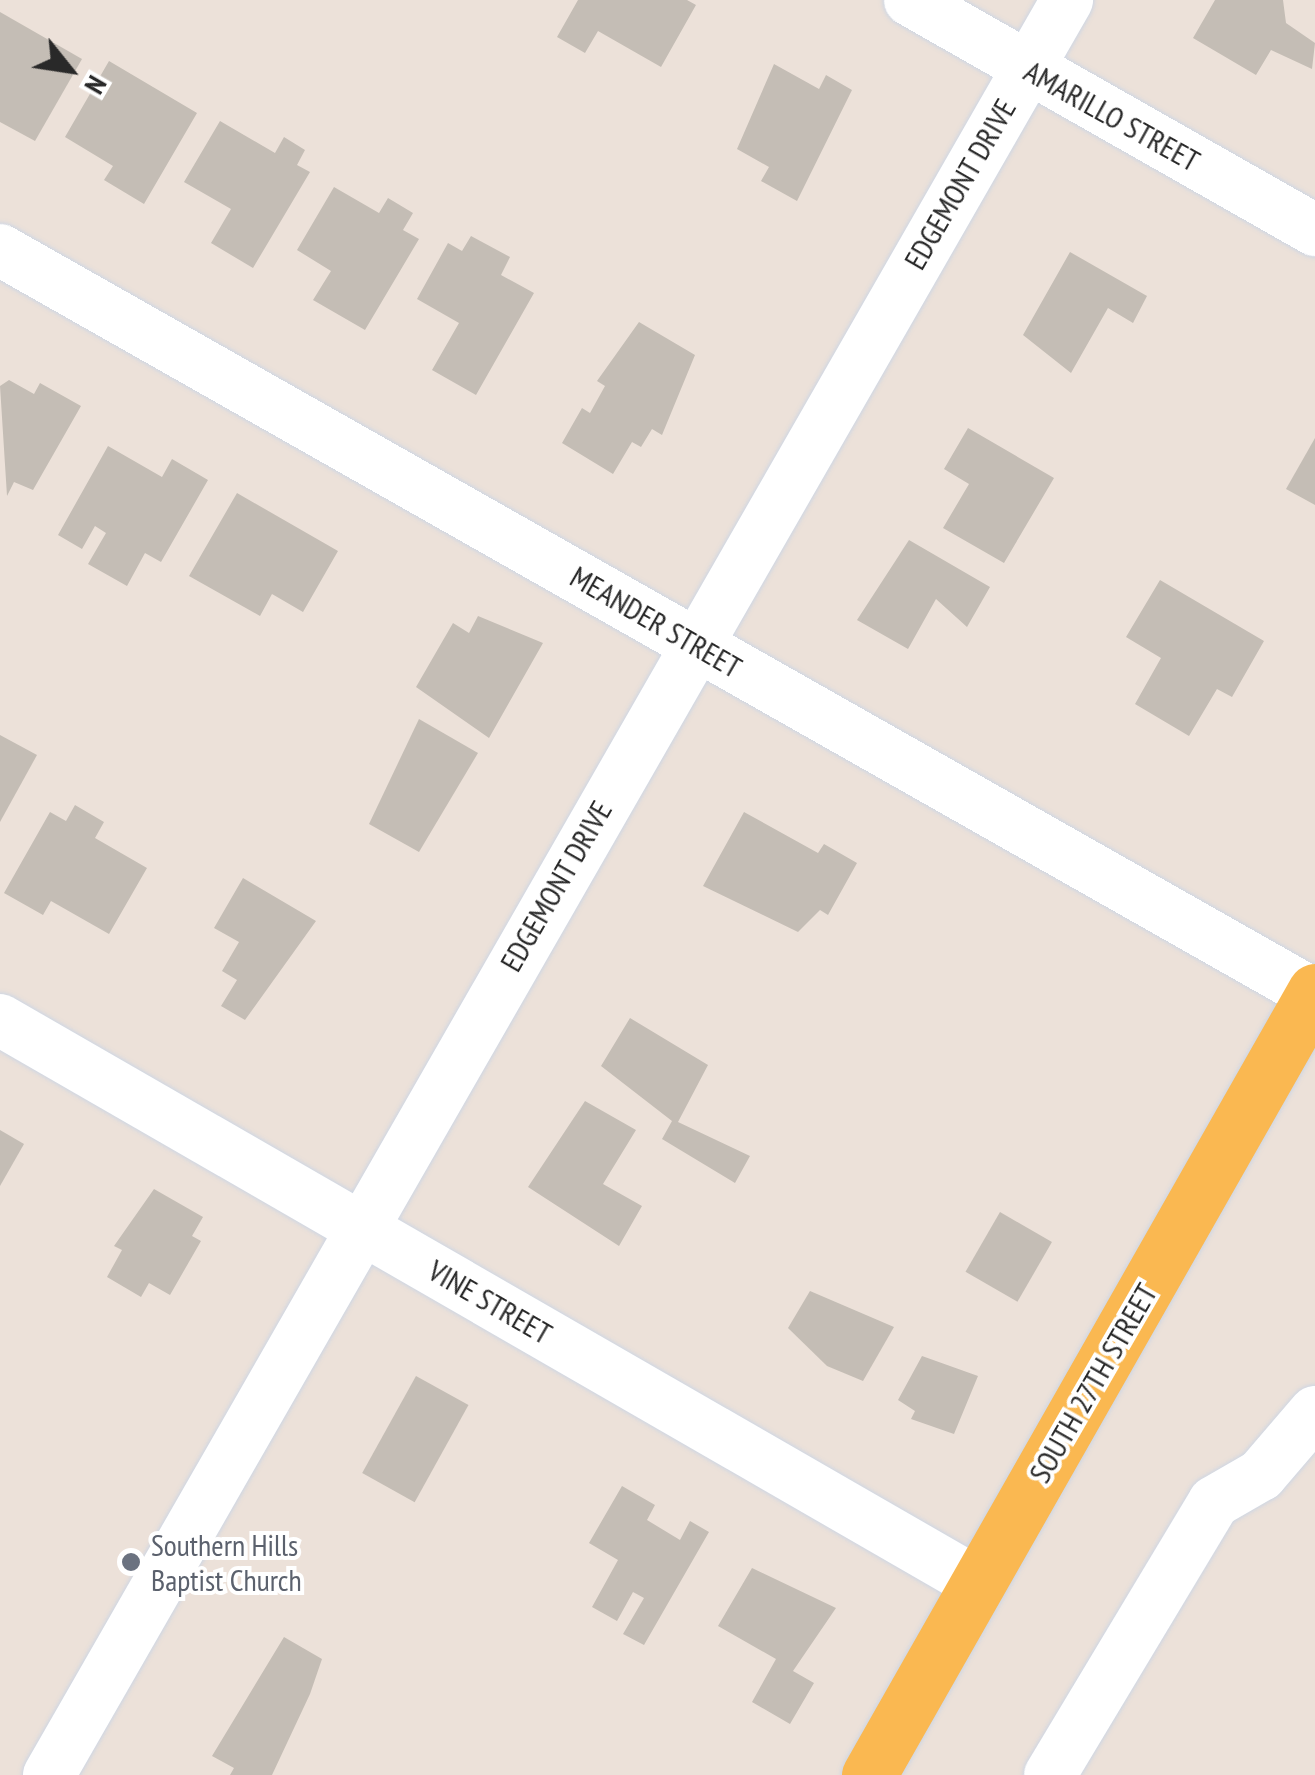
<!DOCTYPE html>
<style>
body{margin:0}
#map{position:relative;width:1315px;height:1775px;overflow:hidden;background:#ece1d9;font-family:"PT Sans Narrow",sans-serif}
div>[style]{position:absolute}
.building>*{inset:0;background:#c4bdb5;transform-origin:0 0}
.roads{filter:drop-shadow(0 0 2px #ced6e3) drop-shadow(0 0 2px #ced6e3)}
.minor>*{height:52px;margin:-26px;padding:0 26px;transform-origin:26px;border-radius:26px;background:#fff}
.major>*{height:55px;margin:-27.5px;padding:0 27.5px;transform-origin:27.5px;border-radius:27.5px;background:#fab851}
.dots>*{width:28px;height:28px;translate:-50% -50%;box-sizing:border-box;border:5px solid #fff;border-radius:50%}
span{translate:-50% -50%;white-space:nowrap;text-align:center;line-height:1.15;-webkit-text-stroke:8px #fff;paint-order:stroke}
.street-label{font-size:30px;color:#292929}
.worship-label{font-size:30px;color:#5b616d}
.left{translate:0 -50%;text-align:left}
.north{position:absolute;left:20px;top:20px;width:100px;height:100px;-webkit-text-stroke:8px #fff;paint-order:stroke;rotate:120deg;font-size:28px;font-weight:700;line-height:40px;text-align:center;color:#292929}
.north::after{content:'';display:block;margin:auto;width:35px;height:45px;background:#292929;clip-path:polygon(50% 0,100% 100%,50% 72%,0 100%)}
</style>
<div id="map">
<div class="building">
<i style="clip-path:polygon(578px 0,687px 0,696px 5px,661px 67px,598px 31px,585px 53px,557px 37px)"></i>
<i style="clip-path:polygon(1215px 0,1283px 0,1286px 23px,1315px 43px,1312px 69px,1271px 50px,1256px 75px,1193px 38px)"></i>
<i style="clip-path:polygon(0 12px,82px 59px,35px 141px,0 122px)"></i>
<i style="clip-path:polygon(109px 61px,197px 113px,144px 204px,104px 180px,113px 166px,65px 137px)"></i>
<i style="clip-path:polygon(774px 64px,819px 89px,826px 75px,852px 90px,797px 201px,761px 181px,769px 167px,737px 149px)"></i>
<i style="clip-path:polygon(220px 121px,275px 153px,284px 137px,305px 150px,297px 165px,310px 172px,253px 268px,211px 243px,231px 209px,184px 182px)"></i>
<i style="clip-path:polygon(334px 187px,379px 213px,388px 198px,413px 213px,403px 230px,419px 239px,365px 330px,313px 300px,331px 271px,297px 250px)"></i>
<i style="clip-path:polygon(471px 236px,510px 257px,501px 275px,534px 293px,476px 395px,432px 370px,459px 323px,417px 299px,448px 243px,462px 251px)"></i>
<i style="clip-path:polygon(1070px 252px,1147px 296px,1133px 323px,1108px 308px,1071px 373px,1023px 335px)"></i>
<i style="clip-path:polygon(639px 322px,695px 355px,662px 435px,652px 429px,641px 447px,632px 442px,613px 474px,562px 443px,582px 408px,590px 413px,605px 386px,597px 381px)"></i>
<i style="clip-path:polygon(9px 380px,34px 394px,40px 383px,81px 406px,33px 490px,14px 482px,7px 496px,0 386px)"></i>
<i style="clip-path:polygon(968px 428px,1054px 478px,1004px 563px,943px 528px,969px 484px,944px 469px)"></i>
<i style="clip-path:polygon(1315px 438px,1315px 505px,1286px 489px)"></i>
<i style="clip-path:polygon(108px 446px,162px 477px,172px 459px,208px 480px,161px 562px,145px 553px,127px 586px,88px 564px,106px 533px,95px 526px,82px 549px,58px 535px)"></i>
<i style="clip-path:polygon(237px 493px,338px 551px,303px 612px,272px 594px,260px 616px,189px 576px)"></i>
<i style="clip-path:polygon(909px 540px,990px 587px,967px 627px,936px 599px,908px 649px,857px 620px)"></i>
<i style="clip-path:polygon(1160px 580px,1264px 641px,1232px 697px,1217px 689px,1189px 736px,1135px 704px,1161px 658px,1126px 637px)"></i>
<i style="clip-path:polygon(478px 616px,543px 643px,489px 738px,416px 687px,453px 623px,469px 633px)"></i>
<i style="clip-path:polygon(419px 719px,478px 753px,419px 852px,369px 824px)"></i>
<i style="clip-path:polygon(0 735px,37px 755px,0 822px)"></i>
<i style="clip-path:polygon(75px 805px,104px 822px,95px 838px,147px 868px,109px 934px,51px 901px,43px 915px,4px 893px,50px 812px,66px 821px)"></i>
<i style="clip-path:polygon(744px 812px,818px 853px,824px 844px,857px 863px,828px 915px,820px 910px,798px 932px,703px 886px)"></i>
<i style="clip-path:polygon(243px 878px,316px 921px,245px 1020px,221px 1006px,237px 980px,222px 971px,239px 942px,214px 928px)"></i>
<i style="clip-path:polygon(630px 1018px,708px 1065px,678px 1122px,750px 1156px,735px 1183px,662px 1139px,672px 1121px,601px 1066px)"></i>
<i style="clip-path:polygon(585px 1101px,636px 1130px,603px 1184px,642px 1206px,619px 1246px,528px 1187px)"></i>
<i style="clip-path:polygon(0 1130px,24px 1144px,0 1186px)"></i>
<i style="clip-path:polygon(154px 1189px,203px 1217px,192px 1236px,201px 1241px,170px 1295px,149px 1283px,141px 1297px,107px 1277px,122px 1250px,114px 1246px)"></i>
<i style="left:1000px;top:1212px;width:60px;height:69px;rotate:30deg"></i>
<i style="clip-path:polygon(810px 1291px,894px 1327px,863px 1381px,827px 1366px,788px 1328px)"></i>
<i style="clip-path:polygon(922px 1356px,978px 1376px,954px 1434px,911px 1419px,915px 1411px,898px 1400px)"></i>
<i style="left:416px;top:1376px;width:60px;height:111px;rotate:29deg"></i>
<i style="clip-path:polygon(622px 1486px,655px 1505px,647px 1520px,680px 1540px,690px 1521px,709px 1532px,644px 1645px,623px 1634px,644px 1598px,633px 1592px,617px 1621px,592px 1607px,618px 1560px,589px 1543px)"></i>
<i style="clip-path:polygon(752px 1568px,836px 1608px,793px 1671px,814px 1683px,790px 1724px,752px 1702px,776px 1659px,718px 1626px)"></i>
<i style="clip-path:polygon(284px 1637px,322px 1659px,310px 1694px,272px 1775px,230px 1775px,234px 1768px,212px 1756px)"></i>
</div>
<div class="roads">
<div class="minor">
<i style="left:910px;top:0;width:466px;rotate:29.6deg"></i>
<i style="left:0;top:250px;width:1509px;rotate:29.54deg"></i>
<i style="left:0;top:1020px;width:1130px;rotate:29.95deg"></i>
<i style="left:49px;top:1775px;width:2046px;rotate:-60.16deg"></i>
<i style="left:1050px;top:1775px;width:318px;rotate:-59deg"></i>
<i style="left:1214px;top:1502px;width:54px;rotate:-29.9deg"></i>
<i style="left:1261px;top:1475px;width:83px;rotate:-49.4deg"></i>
</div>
<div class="major">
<i style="left:869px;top:1775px;width:902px;rotate:-60.37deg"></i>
</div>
</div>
<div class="dots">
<i style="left:131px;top:1562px;background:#6b7280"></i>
</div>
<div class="street-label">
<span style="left:1112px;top:116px;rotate:29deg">AMARILLO STREET</span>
<span style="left:960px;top:184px;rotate:-60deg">EDGEMONT DRIVE</span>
<span style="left:656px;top:622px;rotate:30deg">MEANDER STREET</span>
<span style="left:556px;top:886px;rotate:-60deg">EDGEMONT DRIVE</span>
<span style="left:490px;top:1302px;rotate:30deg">VINE STREET</span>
<span style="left:1093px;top:1383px;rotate:-60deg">SOUTH 27TH STREET</span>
</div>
<div class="worship-label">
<span class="left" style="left:151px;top:1562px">Southern Hills<br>Baptist Church</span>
</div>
<div class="north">N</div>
</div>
